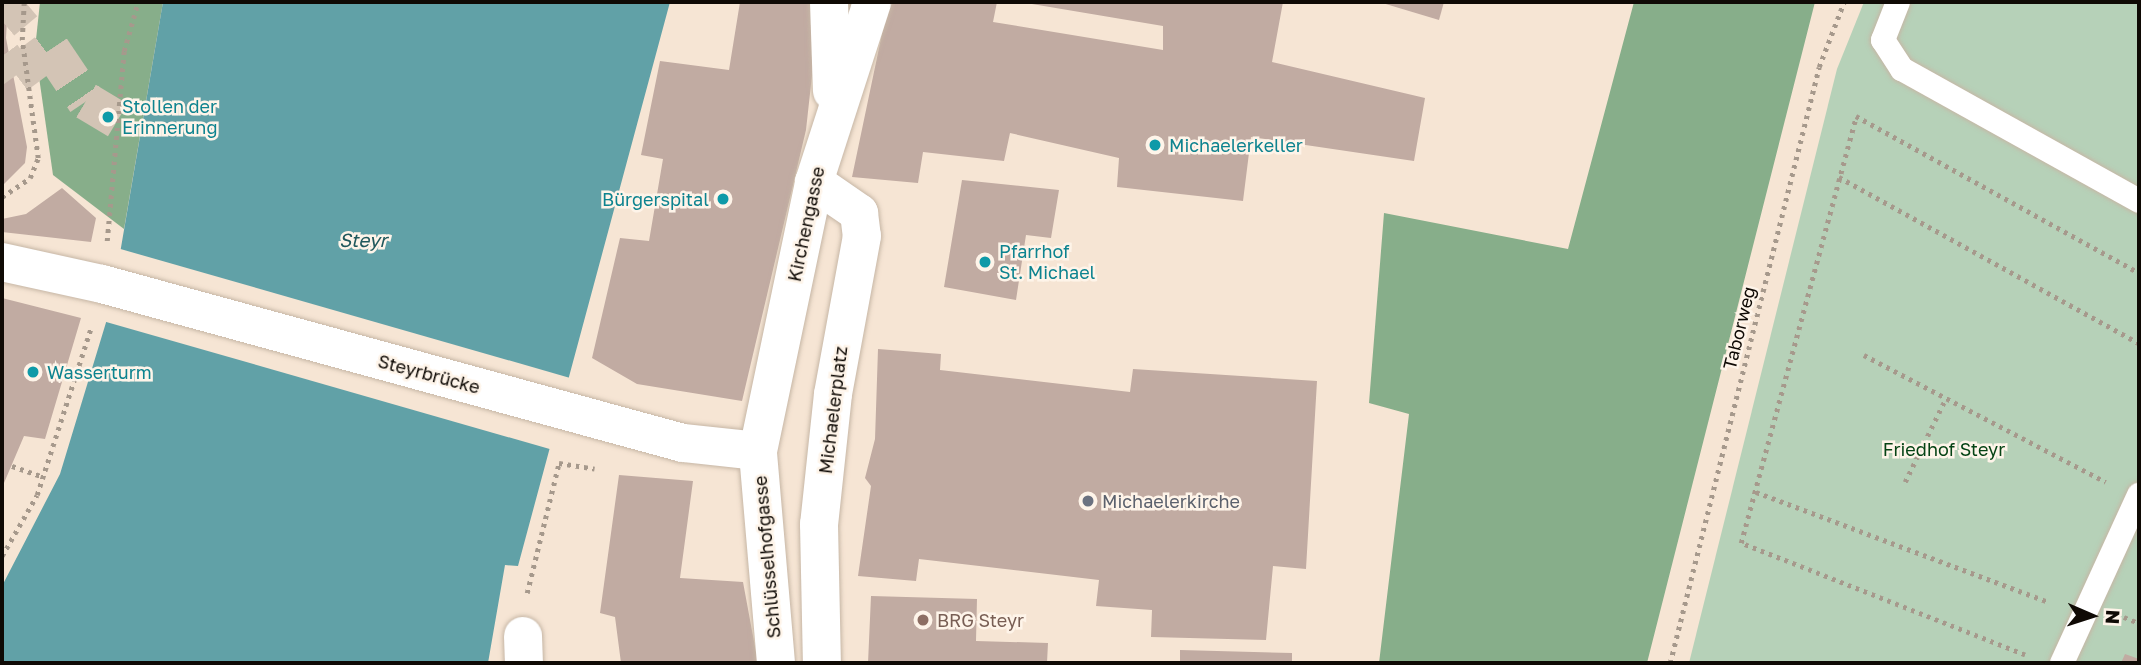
<!DOCTYPE html>
<meta charset="utf-8">
<style>
body{margin:0}
#map{position:relative;width:2141px;height:665px;overflow:hidden;background:#f6e5d4;font-family:"Golos Text",sans-serif}
div>[style]{position:absolute}
.green>*{inset:0;background:#b6d1b8}
.forest>*{inset:0;background:#87ae8a}
.water>*{inset:0;background:#61a1a7}
.pier>*{inset:0;background:#f6e5d4;transform-origin:0 0}
.building>*{inset:0;background:#c1aba2}
.street-tunnel>*{height:38px;margin-top:-19px;transform-origin:0;background:repeating-linear-gradient(90deg,#d3c4b5 0 38px,transparent 0 57px)}
.path>*{height:4.5px;margin-top:-2.25px;transform-origin:0;background:repeating-linear-gradient(90deg,#a6998c 0 3.5px,transparent 0 8.5px)}
.roads{filter:drop-shadow(0 0 2px #c6b6a5) drop-shadow(0 0 2px #c6b6a5)}
.lane>*{height:24px;margin:-12px;padding:0 12px;transform-origin:12px;border-radius:12px;background:#fff}
.street>*{height:38px;margin:-19px;padding:0 19px;transform-origin:19px;border-radius:19px;background:#fff}
.dots>*{width:19px;height:19px;translate:-50% -50%;box-sizing:border-box;border:4px solid #fef4e9;border-radius:50%}
span{translate:-50% -50%;white-space:nowrap;text-align:center;line-height:1.15;-webkit-text-stroke:5px #fef4e9;paint-order:stroke}
.culture-label{font-size:18px;color:#0d838f}
.left{translate:0 -50%;text-align:left}
.right{translate:-100% -50%;text-align:right}
.street-label{font-size:18px;color:#0f0a05}
.park-label{font-size:18px;color:#054314}
.worship-label{font-size:18px;color:#5b616d}
.education-label{font-size:18px;color:#785e54}
.water-label{font-size:19px;color:#20585c;font-style:italic}
.frame{position:absolute;inset:0;border:4px solid #0f0a05;pointer-events:none}
.north{position:absolute;left:2057px;top:581px;width:70px;height:70px;-webkit-text-stroke:5px #fef4e9;paint-order:stroke;rotate:93deg;font-size:19px;font-weight:700;line-height:28px;text-align:center;color:#0f0a05}
.north::after{content:'';display:block;margin:auto;width:24px;height:32px;background:#0f0a05;clip-path:polygon(50% 0,100% 100%,50% 72%,0 100%)}
</style>
<div id="map">
<div class="green">
<i style="clip-path:polygon(1864px 2px,2139px 2px,2139px 663px,1689px 663px,1837px 69px)"></i>
</div>
<div class="forest">
<i style="clip-path:polygon(40px 2px,163px 2px,124px 229px,53px 175px,35px 49px)"></i>
<i style="clip-path:polygon(1634px 2px,1815px 2px,1647px 663px,1379px 663px,1409px 414px,1369px 403px,1384px 213px,1568px 249px)"></i>
</div>
<div class="water">
<i style="clip-path:polygon(163px 2px,670px 2px,518px 566px,505px 565px,488px 663px,2px 663px,2px 586px,60px 474px,111px 306px)"></i>
</div>
<div class="pier">
<i style="left:117px;top:248px;width:475px;height:74px;rotate:16deg"></i>
</div>
<div class="building">
<i style="clip-path:polygon(2px 2px,8px 2px,6px 38px,27px 147px,25px 163px,2px 186px)"></i>
<i style="clip-path:polygon(740px 2px,820px 2px,806px 130px,742px 401px,637px 384px,592px 358px,620px 238px,649px 241px,663px 159px,641px 155px,660px 61px,729px 70px)"></i>
<i style="clip-path:polygon(897px 2px,997px 2px,993px 22px,1163px 50px,1163px 26px,1020px 2px,1283px 2px,1272px 62px,1425px 98px,1414px 161px,1251px 137px,1243px 201px,1117px 187px,1119px 158px,1010px 133px,1004px 161px,923px 152px,918px 183px,852px 177px,888px 5px)"></i>
<i style="clip-path:polygon(1379px 2px,1444px 2px,1439px 20px)"></i>
<i style="clip-path:polygon(962px 180px,1059px 190px,1051px 238px,1026px 235px,1016px 300px,944px 287px)"></i>
<i style="clip-path:polygon(62px 188px,96px 218px,91px 242px,2px 232px,2px 219px,26px 214px)"></i>
<i style="clip-path:polygon(2px 298px,81px 318px,45px 439px,24px 436px,4px 483px)"></i>
<i style="clip-path:polygon(878px 349px,941px 354px,940px 370px,1130px 392px,1133px 369px,1317px 381px,1306px 569px,1273px 566px,1266px 640px,1151px 637px,1152px 610px,1096px 606px,1099px 580px,919px 559px,916px 581px,858px 576px,871px 486px,865px 478px,875px 439px)"></i>
<i style="clip-path:polygon(619px 475px,693px 481px,680px 578px,743px 582px,758px 663px,621px 663px,615px 617px,600px 613px)"></i>
<i style="clip-path:polygon(871px 596px,977px 599px,976px 641px,1048px 643px,1047px 663px,868px 663px)"></i>
<i style="clip-path:polygon(1180px 650px,1292px 653px,1292px 663px,1180px 663px)"></i>
<i style="clip-path:polygon(2125px 654px,2139px 659px,2139px 663px,2121px 663px)"></i>
</div>
<div class="street-tunnel">
<i style="left:2px;top:21px;width:30px;rotate:-40deg"></i>
<i style="left:2px;top:56px;width:24px;rotate:54deg"></i>
<i style="left:16px;top:75px;width:44px;rotate:-36.6deg"></i>
<i style="left:51px;top:49px;width:63px;rotate:56.1deg"></i>
<i style="left:86px;top:101px;width:37px;rotate:31deg"></i>
</div>
<div class="path">
<i style="left:1839px;top:177px;width:343px;rotate:29deg"></i>
<i style="left:2px;top:197px;width:34px;rotate:-34deg"></i>
<i style="left:30px;top:178px;width:22px;rotate:-68deg"></i>
<i style="left:38px;top:158px;width:119px;rotate:-97.7deg"></i>
<i style="left:22px;top:40px;width:38px;rotate:-87deg"></i>
<i style="left:107px;top:241px;width:191px;rotate:-84.9deg"></i>
<i style="left:124px;top:51px;width:51px;rotate:-74.1deg"></i>
<i style="left:1864px;top:355px;width:273px;rotate:27.7deg"></i>
<i style="left:12px;top:466px;width:34px;rotate:19deg"></i>
<i style="left:1905px;top:482px;width:93px;rotate:-64deg"></i>
<i style="left:1756px;top:492px;width:312px;rotate:20.6deg"></i>
<i style="left:2px;top:556px;width:70px;rotate:-60.2deg"></i>
<i style="left:37px;top:495px;width:176px;rotate:-72.1deg"></i>
<i style="left:527px;top:593px;width:134px;rotate:-76.2deg"></i>
<i style="left:559px;top:463px;width:36px;rotate:9deg"></i>
<i style="left:2124px;top:617px;width:16px;rotate:22deg"></i>
<i style="left:2025px;top:655px;width:305px;rotate:-158.5deg"></i>
<i style="left:1741px;top:543px;width:442px;rotate:-74.9deg"></i>
<i style="left:1856px;top:116px;width:324px;rotate:29deg"></i>
<i style="left:1670px;top:663px;width:614px;rotate:-75.96deg"></i>
<i style="left:1819px;top:67px;width:70px;rotate:-69deg"></i>
</div>
<div class="roads">
<div class="lane">
<i style="left:1898px;top:2px;width:41px;rotate:111.5deg"></i>
<i style="left:1883px;top:40px;width:35px;rotate:57deg"></i>
<i style="left:1902px;top:69px;width:271px;rotate:29.1deg"></i>
<i style="left:2062px;top:663px;width:185px;rotate:-65.4deg"></i>
</div>
<div class="street">
<i style="left:829px;top:2px;width:89px;rotate:88.1deg"></i>
<i style="left:814px;top:182px;width:55px;rotate:34.6deg"></i>
<i style="left:859px;top:213px;width:23px;rotate:83deg"></i>
<i style="left:862px;top:236px;width:161px;rotate:100.4deg"></i>
<i style="left:833px;top:394px;width:131px;rotate:96.1deg"></i>
<i style="left:819px;top:524px;width:139px;rotate:88.8deg"></i>
<i style="left:2px;top:262px;width:102px;rotate:12.4deg"></i>
<i style="left:102px;top:284px;width:602px;rotate:15.31deg"></i>
<i style="left:683px;top:443px;width:75px;rotate:6.1deg"></i>
<i style="left:523px;top:636px;width:27px;rotate:88deg"></i>
<i style="left:776px;top:663px;width:213px;rotate:-94.9deg"></i>
<i style="left:758px;top:451px;width:275px;rotate:-78.2deg"></i>
<i style="left:814px;top:182px;width:189px;rotate:-72.1deg"></i>
</div>
</div>
<div class="dots">
<i style="left:108px;top:117px;background:#0f9aa8"></i>
<i style="left:1155px;top:145px;background:#0f9aa8"></i>
<i style="left:723px;top:199px;background:#0f9aa8"></i>
<i style="left:985px;top:262px;background:#0f9aa8"></i>
<i style="left:33px;top:372px;background:#0f9aa8"></i>
<i style="left:1088px;top:501px;background:#6b7280"></i>
<i style="left:923px;top:620px;background:#8d6e63"></i>
</div>
<div class="culture-label">
<span class="left" style="left:122px;top:117px">Stollen der<br>Erinnerung</span>
<span class="left" style="left:1169px;top:145px">Michaelerkeller</span>
<span class="right" style="left:709px;top:199px">Bürgerspital</span>
<span class="left" style="left:999px;top:262px">Pfarrhof<br>St. Michael</span>
<span class="left" style="left:47px;top:372px">Wasserturm</span>
</div>
<div class="street-label">
<span style="left:806px;top:224px;rotate:-78deg">Kirchengasse</span>
<span style="left:1739px;top:328px;rotate:-76deg">Taborweg</span>
<span style="left:429px;top:374px;rotate:15deg">Steyrbrücke</span>
<span style="left:833px;top:410px;rotate:-83deg">Michaelerplatz</span>
<span style="left:767px;top:557px;rotate:-95deg">Schlüsselhofgasse</span>
</div>
<div class="park-label">
<span style="left:1944px;top:449px">Friedhof Steyr</span>
</div>
<div class="worship-label">
<span class="left" style="left:1102px;top:501px">Michaelerkirche</span>
</div>
<div class="education-label">
<span class="left" style="left:937px;top:620px">BRG Steyr</span>
</div>
<div class="water-label">
<span style="left:363px;top:240px">Steyr</span>
</div>
<div class="frame"></div>
<div class="north">N</div>
</div>
